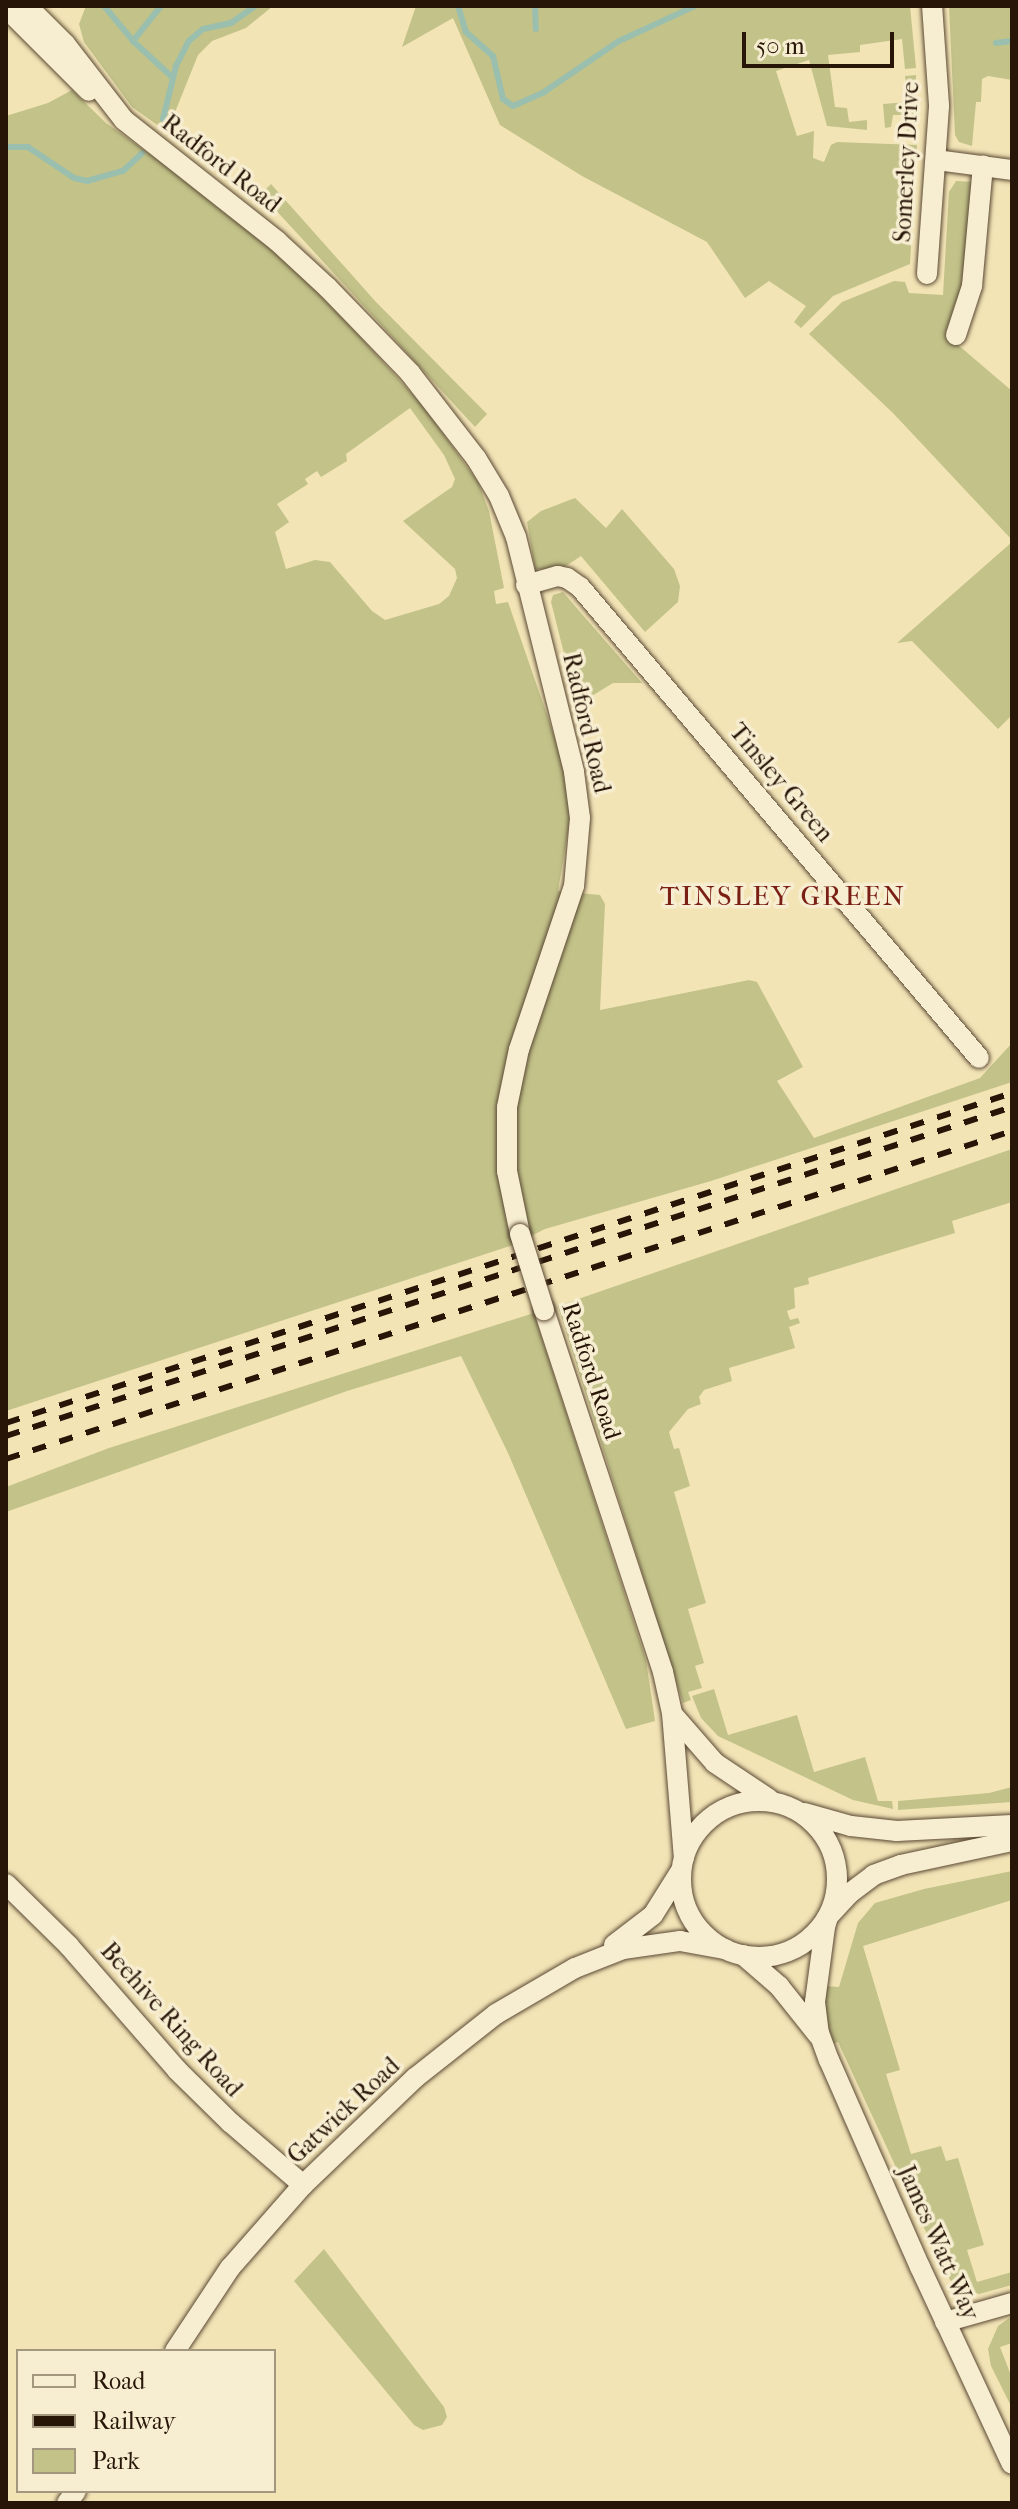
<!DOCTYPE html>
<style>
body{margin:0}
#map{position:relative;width:1018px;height:2509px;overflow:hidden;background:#f3e4b6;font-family:"IM FELL French Canon",serif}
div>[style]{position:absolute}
.green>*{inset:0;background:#c2c289}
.stream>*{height:6px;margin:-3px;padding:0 3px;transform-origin:3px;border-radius:3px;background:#9bbfae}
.roads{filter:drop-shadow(0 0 2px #5a4934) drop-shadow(0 0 2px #5a4934)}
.minor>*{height:20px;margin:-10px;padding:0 10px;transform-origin:10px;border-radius:10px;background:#f7edd0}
.minor>.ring{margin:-10px;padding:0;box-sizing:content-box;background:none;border:20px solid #f7edd0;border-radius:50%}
.rail>*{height:6px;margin-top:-3px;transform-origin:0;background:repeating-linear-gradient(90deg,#271508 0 14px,transparent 0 28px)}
.bridges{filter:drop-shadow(0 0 2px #5a4934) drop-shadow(0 0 2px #5a4934)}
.minor-bridge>*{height:20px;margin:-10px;padding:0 10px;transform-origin:10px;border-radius:10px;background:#f7edd0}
span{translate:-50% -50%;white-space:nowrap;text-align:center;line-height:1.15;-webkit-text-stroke:7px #f7edd0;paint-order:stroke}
.street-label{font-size:24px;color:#271508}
.quarter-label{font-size:28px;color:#7a1f14;letter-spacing:2px}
.frame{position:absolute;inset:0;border:8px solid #271508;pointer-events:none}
.legend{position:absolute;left:16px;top:2349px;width:260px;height:144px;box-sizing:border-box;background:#f7edd0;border:2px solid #a49780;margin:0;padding:10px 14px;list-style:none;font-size:24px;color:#271508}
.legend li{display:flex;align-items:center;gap:16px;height:40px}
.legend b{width:40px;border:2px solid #a49780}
.scale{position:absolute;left:742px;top:32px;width:152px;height:36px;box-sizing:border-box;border:4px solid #271508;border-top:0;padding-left:10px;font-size:24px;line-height:28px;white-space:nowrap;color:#271508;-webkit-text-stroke:6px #f7edd0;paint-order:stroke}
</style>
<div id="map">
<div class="green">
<i style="clip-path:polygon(86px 6px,118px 7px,273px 6px,246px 28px,212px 41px,198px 55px,167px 132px,132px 107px,84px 42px,79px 24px)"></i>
<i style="clip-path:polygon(416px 6px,910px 6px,916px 68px,905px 69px,902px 39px,860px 45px,860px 52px,828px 55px,835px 107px,847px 108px,849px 122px,867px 120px,867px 130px,827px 126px,809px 60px,776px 71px,797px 136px,814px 131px,813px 158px,824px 162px,831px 145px,837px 142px,917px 145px,910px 264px,833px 296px,801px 328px,794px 322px,806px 306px,769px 281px,745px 298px,707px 242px,582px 176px,500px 125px,453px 18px,402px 47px)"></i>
<i style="clip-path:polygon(949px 6px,1012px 6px,1012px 80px,988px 76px,982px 79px,981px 102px,976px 102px,972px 146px,959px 142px,955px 135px)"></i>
<i style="clip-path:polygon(916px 75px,917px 132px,907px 131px,907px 115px,893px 115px,891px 127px,885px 128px,883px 104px,908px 102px,905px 76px)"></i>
<i style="clip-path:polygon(evenodd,72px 90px,106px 123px,248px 224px,342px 317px,424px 407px,478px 482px,489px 511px,504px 588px,494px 591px,496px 604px,508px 602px,555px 738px,569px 792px,570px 820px,558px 891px,600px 895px,605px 904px,600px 1010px,749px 980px,757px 982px,803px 1067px,777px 1081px,814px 1138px,980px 1078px,1012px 1043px,1012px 1082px,711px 1181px,545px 1229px,513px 1245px,6px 1411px,6px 116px,48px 103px,72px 90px,410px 408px,444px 455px,455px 479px,452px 487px,403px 521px,455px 569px,457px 578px,449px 596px,439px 604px,385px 620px,372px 611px,330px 562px,315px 560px,286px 569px,275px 532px,289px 522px,277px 504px,308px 484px,305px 479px,317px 471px,321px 477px,347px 461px,346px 454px,410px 408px)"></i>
<i style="clip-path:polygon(956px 181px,974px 182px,967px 275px,950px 338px,1012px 391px,1012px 540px,893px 413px,809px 334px,842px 302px,894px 281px,905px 282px,909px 293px,943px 295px,949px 192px)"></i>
<i style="clip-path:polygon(271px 184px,376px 302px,487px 414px,475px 427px,261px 194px)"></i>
<i style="clip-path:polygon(575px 498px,606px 528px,622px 509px,674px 569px,680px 586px,678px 602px,645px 632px,581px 556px,560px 570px,535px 569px,527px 522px,541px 511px)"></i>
<i style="clip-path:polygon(1012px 542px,1012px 715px,998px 729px,912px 641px,897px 643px)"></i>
<i style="clip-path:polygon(563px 592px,581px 613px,642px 683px,613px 683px,577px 705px,551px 602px,553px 595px)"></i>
<i style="clip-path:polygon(1012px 1149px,1012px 1202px,952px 1221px,955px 1233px,808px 1278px,809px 1284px,794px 1288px,795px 1308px,787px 1311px,790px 1320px,798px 1318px,800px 1323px,789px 1327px,795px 1348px,729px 1368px,732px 1381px,704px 1390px,699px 1397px,701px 1404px,688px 1409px,669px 1432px,674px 1449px,679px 1448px,690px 1486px,674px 1492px,706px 1603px,688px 1609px,704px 1663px,695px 1666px,702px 1688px,688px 1692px,691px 1700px,683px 1703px,558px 1306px)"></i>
<i style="clip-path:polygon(534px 1313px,646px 1660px,655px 1721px,626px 1729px,508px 1453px,461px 1356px,347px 1391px,6px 1512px,6px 1487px,109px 1448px)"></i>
<i style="clip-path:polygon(714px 1689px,728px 1735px,797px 1715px,814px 1772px,865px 1757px,878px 1801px,892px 1801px,893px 1809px,853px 1800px,718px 1736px,701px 1718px,692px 1696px)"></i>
<i style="clip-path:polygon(1012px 1787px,1012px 1802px,898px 1810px,898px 1801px,989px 1793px)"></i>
<i style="clip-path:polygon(1012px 1871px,1012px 1900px,863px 1946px,900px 2070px,886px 2074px,911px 2154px,941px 2146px,946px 2161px,958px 2158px,984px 2245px,967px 2250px,977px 2282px,1012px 2272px,1012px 2285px,979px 2294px,954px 2286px,944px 2270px,918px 2215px,925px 2206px,919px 2193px,907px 2191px,838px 2042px,832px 2044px,824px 2011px,825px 1986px,839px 1987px,858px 1923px,875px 1903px,924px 1889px)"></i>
<i style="clip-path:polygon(324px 2249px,444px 2407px,447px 2417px,442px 2425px,423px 2430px,414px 2425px,294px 2281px)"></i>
<i style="clip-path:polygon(1012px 2316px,1012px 2343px,1000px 2347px,1012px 2378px,1012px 2408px,991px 2366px,988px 2349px,998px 2326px)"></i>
</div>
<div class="stream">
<i style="left:161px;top:6px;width:45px;rotate:128.7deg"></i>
<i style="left:133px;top:41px;width:53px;rotate:42.7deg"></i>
<i style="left:458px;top:6px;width:27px;rotate:73deg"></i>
<i style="left:466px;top:32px;width:36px;rotate:42deg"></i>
<i style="left:493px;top:56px;width:44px;rotate:76.9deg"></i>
<i style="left:503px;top:99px;width:12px;rotate:35deg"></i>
<i style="left:513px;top:106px;width:34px;rotate:-24deg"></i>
<i style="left:544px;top:92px;width:91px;rotate:-34.2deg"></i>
<i style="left:619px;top:41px;width:84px;rotate:-24.7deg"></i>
<i style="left:535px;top:6px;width:23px;rotate:88deg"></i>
<i style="left:105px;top:7px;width:44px;rotate:50.5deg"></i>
<i style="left:996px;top:43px;width:16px;rotate:-7deg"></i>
<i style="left:163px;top:119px;width:55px;rotate:-76.2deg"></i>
<i style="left:176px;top:66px;width:28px;rotate:-63deg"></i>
<i style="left:189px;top:41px;width:18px;rotate:-41deg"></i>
<i style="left:203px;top:29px;width:29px;rotate:-12deg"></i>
<i style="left:231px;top:23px;width:29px;rotate:-35deg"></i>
<i style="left:6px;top:147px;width:22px"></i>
<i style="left:28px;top:147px;width:55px;rotate:34deg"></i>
<i style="left:74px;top:178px;width:13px;rotate:13deg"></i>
<i style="left:87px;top:181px;width:37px;rotate:-16deg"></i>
<i style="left:123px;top:171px;width:26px;rotate:-43deg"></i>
</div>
<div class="roads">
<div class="minor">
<i style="left:27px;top:6px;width:54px;rotate:45deg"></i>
<i style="left:65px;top:44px;width:96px;rotate:52.2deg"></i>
<i style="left:124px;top:120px;width:195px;rotate:38.3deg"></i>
<i style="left:277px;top:241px;width:68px;rotate:42.6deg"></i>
<i style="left:327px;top:287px;width:120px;rotate:46deg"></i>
<i style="left:410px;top:373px;width:108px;rotate:52.2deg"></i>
<i style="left:476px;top:458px;width:44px;rotate:58.8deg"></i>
<i style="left:499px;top:496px;width:44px;rotate:67.5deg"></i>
<i style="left:516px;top:537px;width:242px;rotate:76.1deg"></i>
<i style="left:574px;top:772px;width:46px;rotate:82.6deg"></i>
<i style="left:580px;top:818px;width:68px;rotate:95deg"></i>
<i style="left:574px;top:886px;width:172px;rotate:108.6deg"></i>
<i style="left:519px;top:1049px;width:59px;rotate:101.7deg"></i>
<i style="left:507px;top:1107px;width:64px;rotate:90deg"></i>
<i style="left:507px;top:1171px;width:64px;rotate:78.3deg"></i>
<i style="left:6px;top:8px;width:117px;rotate:45deg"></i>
<i style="left:936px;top:160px;width:77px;rotate:7.5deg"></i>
<i style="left:927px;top:274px;width:169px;rotate:-85.9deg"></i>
<i style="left:939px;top:105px;width:99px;rotate:-94deg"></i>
<i style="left:956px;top:335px;width:52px;rotate:-71.9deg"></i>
<i style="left:972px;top:286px;width:121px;rotate:-84.8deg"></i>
<i style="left:526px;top:585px;width:33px;rotate:-16deg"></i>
<i style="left:558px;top:576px;width:9px;rotate:13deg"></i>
<i style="left:567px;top:578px;width:16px;rotate:35deg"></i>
<i style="left:580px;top:587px;width:617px;rotate:49.73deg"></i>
<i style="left:544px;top:1310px;width:381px;rotate:71.8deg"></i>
<i style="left:663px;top:1672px;width:42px;rotate:77.6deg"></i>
<i style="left:672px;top:1713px;width:145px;rotate:85.3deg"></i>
<i style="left:674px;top:1716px;width:62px;rotate:48.9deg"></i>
<i style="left:715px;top:1763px;width:65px;rotate:33.7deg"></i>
<i class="ring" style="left:681px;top:1801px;width:136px;height:136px"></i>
<i style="left:805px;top:1813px;width:48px;rotate:15.8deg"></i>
<i style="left:851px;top:1826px;width:46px;rotate:6.2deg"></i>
<i style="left:897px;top:1831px;width:115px;rotate:-3deg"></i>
<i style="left:1012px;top:1841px;width:114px;rotate:167.8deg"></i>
<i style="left:901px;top:1865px;width:29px;rotate:160deg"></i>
<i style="left:874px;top:1875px;width:30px;rotate:143deg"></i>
<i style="left:850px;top:1893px;width:33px;rotate:133deg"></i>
<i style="left:828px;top:1917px;width:10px;rotate:107deg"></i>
<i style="left:825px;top:1927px;width:76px;rotate:97.6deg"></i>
<i style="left:815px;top:2002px;width:31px;rotate:83deg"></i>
<i style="left:819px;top:2033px;width:29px;rotate:70deg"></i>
<i style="left:829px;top:2060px;width:226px;rotate:66.3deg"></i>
<i style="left:920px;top:2267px;width:217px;rotate:65deg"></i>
<i style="left:6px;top:1884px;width:88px;rotate:44.5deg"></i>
<i style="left:69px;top:1946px;width:164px;rotate:48.9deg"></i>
<i style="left:177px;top:2070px;width:76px;rotate:44.5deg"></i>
<i style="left:231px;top:2123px;width:95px;rotate:40.7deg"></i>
<i style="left:614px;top:1945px;width:49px;rotate:-37.6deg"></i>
<i style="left:653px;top:1915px;width:51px;rotate:-57.9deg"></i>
<i style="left:743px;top:1955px;width:48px;rotate:40.7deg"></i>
<i style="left:779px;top:1986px;width:63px;rotate:51.5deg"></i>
<i style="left:945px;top:2322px;width:70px;rotate:-15.8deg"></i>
<i style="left:175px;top:2351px;width:100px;rotate:-56.5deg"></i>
<i style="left:230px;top:2268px;width:111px;rotate:-48.7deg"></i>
<i style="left:303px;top:2185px;width:155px;rotate:-43.7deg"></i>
<i style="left:415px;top:2078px;width:103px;rotate:-38.3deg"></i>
<i style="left:496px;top:2014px;width:91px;rotate:-30.2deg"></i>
<i style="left:575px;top:1968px;width:52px;rotate:-21.6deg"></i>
<i style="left:623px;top:1949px;width:58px;rotate:-8deg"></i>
<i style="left:680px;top:1941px;width:46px;rotate:10.1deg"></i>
<i style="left:67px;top:2503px;width:15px;rotate:-53deg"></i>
</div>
</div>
<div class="rail">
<i style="left:6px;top:1423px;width:1059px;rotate:-18.16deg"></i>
<i style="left:6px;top:1436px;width:1058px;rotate:-18.11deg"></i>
<i style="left:6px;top:1459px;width:1058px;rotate:-18.06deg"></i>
</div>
<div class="bridges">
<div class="minor-bridge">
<i style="left:520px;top:1234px;width:80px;rotate:72.5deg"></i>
</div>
</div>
<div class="street-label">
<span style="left:907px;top:162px;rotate:-87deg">Somerley Drive</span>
<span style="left:221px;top:164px;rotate:38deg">Radford Road</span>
<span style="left:586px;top:723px;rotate:77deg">Radford Road</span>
<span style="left:781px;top:783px;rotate:50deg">Tinsley Green</span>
<span style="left:591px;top:1371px;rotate:72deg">Radford Road</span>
<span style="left:171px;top:2020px;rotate:48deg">Beehive Ring Road</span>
<span style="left:344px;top:2111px;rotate:-43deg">Gatwick Road</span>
<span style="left:938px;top:2243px;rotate:66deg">James Watt Way</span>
</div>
<div class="quarter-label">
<span style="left:783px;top:896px">TINSLEY GREEN</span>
</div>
<div class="frame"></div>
<ul class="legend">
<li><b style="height:10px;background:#f7edd0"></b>Road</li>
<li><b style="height:10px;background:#271508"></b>Railway</li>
<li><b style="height:22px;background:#c2c289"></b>Park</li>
</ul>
<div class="scale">50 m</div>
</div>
